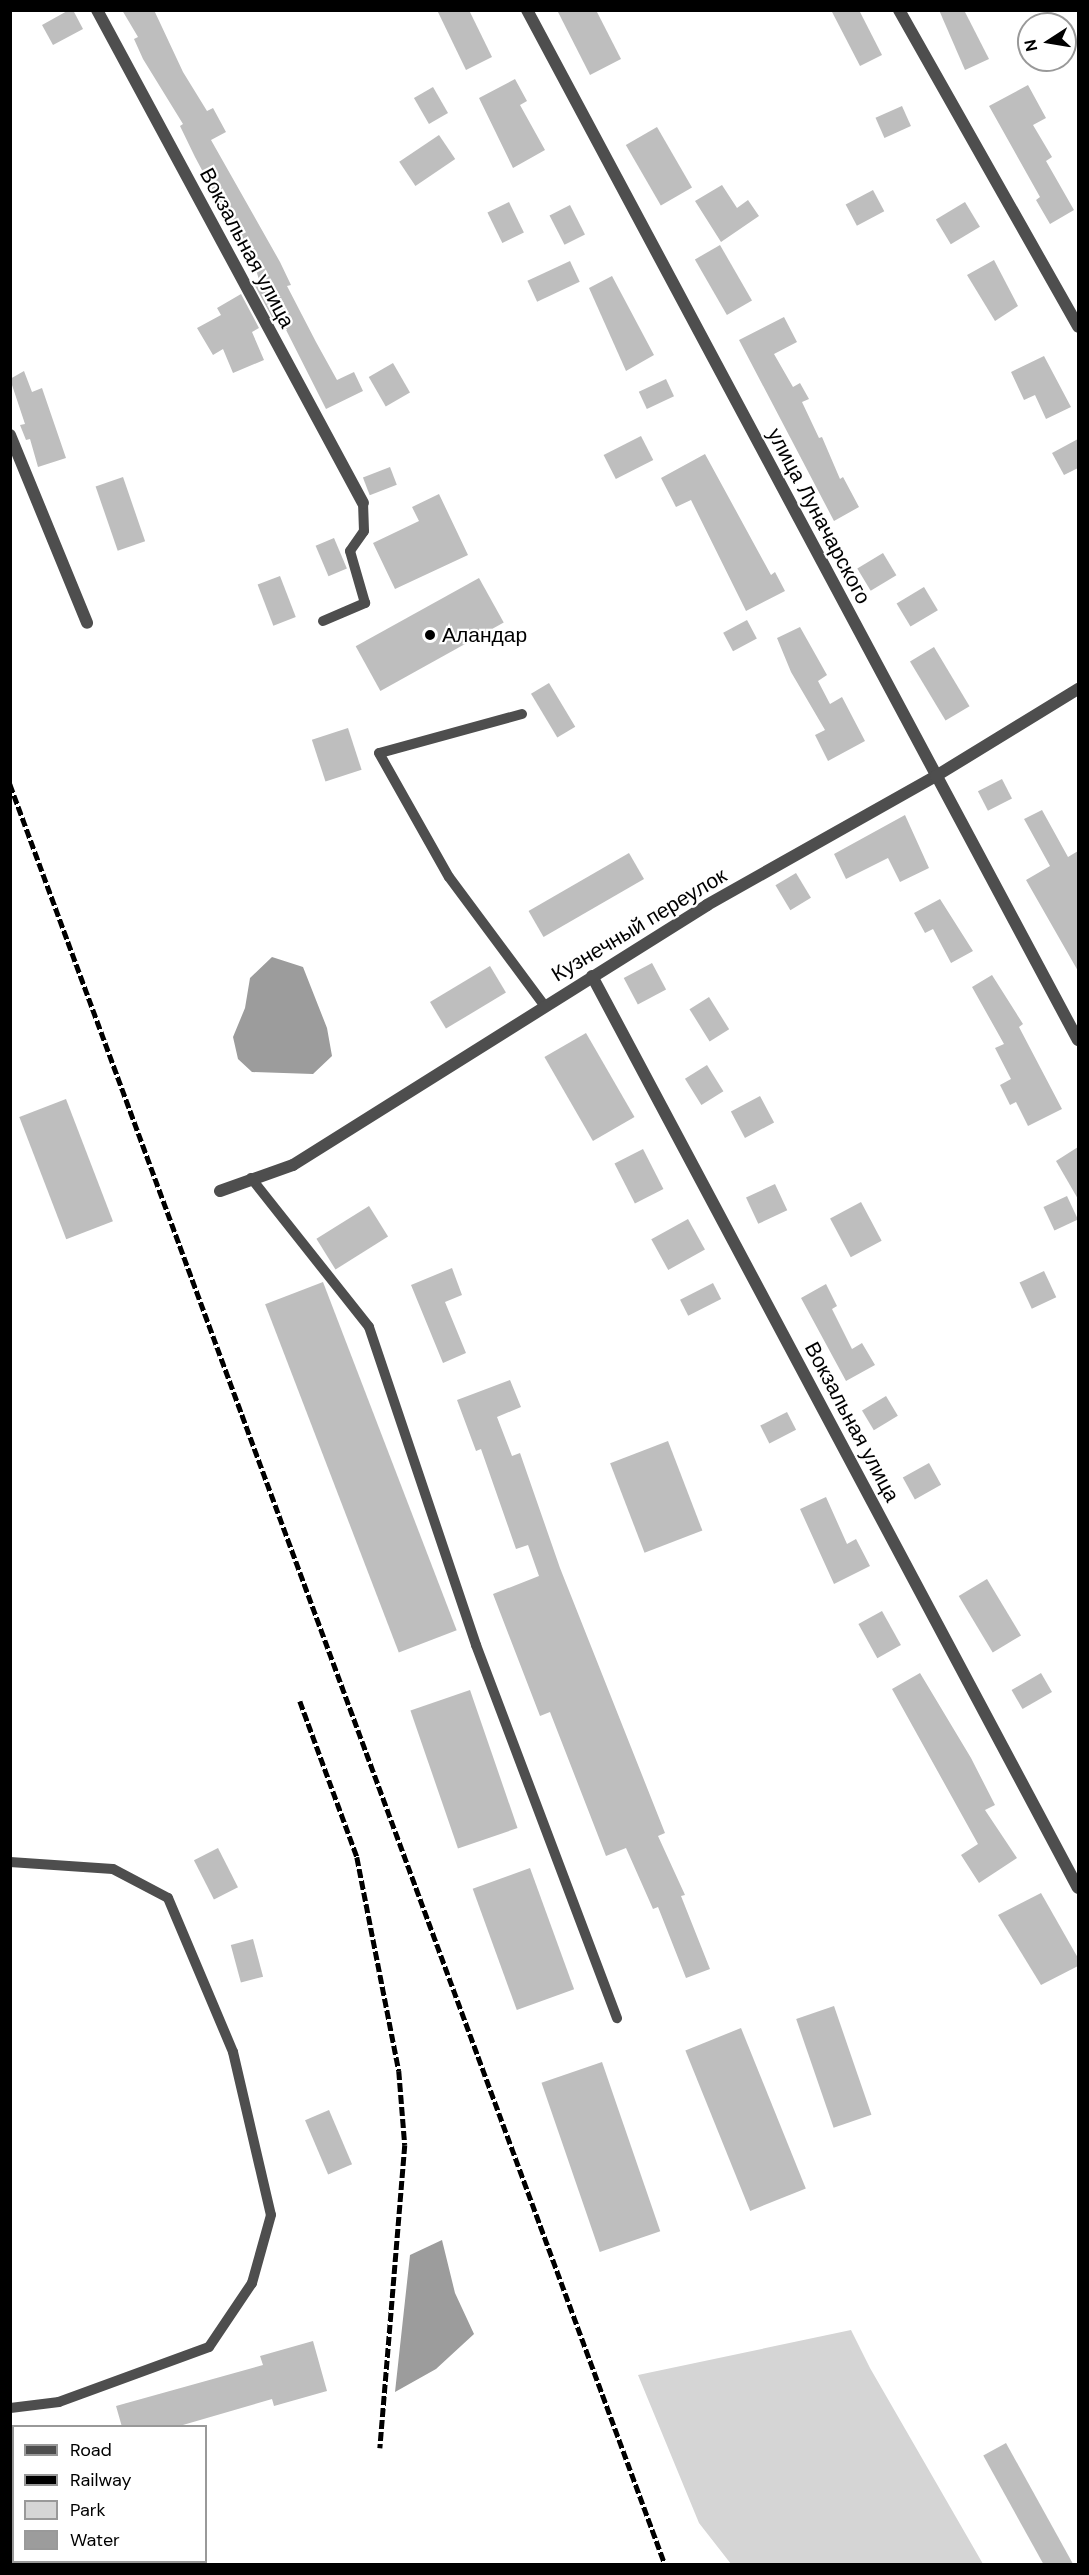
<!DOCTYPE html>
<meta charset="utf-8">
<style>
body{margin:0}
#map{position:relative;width:1089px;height:2575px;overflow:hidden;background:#fff;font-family:"DM Sans",sans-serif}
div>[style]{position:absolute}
.green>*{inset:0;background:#d5d5d5}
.water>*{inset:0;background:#9c9c9c}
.building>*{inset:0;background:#bebebe;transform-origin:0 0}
.lane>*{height:10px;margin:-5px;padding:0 5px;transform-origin:5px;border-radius:5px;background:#4e4e4e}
.street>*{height:12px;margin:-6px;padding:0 6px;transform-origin:6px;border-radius:6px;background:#4e4e4e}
.rail>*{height:4.5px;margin-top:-2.25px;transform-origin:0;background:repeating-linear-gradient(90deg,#000 0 9px,transparent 0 12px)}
.dots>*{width:16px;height:16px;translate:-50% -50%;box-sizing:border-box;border:3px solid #fff;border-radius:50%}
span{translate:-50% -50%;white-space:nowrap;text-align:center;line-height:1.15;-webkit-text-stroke:4.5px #fff;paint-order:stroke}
.street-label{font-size:21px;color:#000}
.poi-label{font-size:21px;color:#000}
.left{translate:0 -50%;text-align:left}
.frame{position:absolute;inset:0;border:12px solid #000;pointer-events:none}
.legend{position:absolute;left:12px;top:2425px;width:195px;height:138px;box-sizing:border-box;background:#fff;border:2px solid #999;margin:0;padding:8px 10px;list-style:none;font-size:18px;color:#000}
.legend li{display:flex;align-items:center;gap:12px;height:30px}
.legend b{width:30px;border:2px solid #999}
.north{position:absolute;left:1017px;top:12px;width:60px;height:60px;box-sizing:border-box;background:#fff;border:2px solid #999;border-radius:50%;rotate:258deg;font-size:16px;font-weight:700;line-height:24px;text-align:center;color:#000}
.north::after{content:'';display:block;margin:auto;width:21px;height:27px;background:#000;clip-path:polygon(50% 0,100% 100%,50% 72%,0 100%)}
</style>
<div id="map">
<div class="green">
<i style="clip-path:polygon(851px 2330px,870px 2368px,983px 2564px,731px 2564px,699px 2523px,638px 2375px)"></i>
</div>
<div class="water">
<i style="clip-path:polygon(272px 957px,303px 967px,327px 1028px,332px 1056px,313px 1074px,252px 1072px,238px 1059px,233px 1037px,245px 1008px,250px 978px)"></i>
<i style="clip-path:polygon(442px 2240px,455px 2293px,474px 2334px,436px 2369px,395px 2392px,410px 2255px)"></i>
</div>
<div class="building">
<i style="clip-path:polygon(69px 10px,73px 10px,83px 29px,53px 45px,42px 25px)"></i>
<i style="clip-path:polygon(122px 10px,154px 10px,183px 72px,207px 111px,213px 108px,226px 132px,211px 140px,280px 262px,291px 285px,287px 286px,316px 342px,337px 380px,354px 372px,363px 391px,326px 409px,279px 316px,273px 319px,255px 286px,260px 283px,257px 273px,195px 157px,180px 126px,183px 124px,143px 59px,134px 39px,138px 37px)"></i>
<i style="clip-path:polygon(437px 10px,469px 10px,492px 57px,466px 70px)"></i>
<i style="clip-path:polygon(557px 10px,596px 10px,621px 59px,590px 75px)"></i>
<i style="clip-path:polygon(831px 10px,859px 10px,882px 55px,860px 66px)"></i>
<i style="clip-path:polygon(939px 10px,964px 10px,989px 59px,965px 70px)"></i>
<i style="clip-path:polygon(515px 79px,527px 101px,520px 105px,545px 150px,513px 168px,479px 98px)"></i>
<i style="clip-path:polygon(1028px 85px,1046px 118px,1033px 125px,1052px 157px,1046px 161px,1074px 210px,1050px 224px,1036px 200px,1040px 197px,989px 106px)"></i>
<i style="left:433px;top:87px;width:30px;height:22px;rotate:60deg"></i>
<i style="left:902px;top:106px;width:22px;height:29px;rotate:66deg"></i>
<i style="left:657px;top:127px;width:70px;height:36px;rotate:60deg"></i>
<i style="left:439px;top:135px;width:29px;height:48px;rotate:56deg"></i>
<i style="clip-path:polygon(722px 185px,737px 208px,748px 200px,759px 216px,721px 242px,695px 201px)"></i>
<i style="left:873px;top:190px;width:24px;height:31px;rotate:62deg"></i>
<i style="left:509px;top:202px;width:34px;height:24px;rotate:64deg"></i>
<i style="left:965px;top:202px;width:29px;height:34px;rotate:59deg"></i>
<i style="left:570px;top:205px;width:33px;height:23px;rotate:63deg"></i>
<i style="left:720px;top:245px;width:64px;height:29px;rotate:60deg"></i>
<i style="clip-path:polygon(994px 260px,1018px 306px,995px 321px,967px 275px)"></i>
<i style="left:570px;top:261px;width:23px;height:47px;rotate:65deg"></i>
<i style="clip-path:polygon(612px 276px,654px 355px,626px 371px,589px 288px)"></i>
<i style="clip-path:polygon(241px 294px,259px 328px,252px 332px,264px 360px,233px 373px,223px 349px,213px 355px,197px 328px,221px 315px,217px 308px)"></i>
<i style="clip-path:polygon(784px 317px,797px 342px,774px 354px,793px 387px,800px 383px,809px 399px,802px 402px,819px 438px,822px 437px,840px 479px,843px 477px,859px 507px,834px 521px,739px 340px)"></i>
<i style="clip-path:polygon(1044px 356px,1071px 407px,1046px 419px,1035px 395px,1024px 400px,1011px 372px)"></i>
<i style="left:393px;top:363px;width:34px;height:28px;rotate:60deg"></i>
<i style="clip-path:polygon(24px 371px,32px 392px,42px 388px,66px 458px,38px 467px,30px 439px,26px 440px,20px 425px,25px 424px,10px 379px)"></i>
<i style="left:666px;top:379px;width:19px;height:30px;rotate:65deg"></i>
<i style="left:641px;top:436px;width:27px;height:42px;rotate:63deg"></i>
<i style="clip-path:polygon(1078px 439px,1078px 468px,1064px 475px,1052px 453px)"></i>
<i style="clip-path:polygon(705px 454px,771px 575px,775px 572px,785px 591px,746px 611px,691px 500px,676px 507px,661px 478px)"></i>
<i style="left:390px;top:467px;width:19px;height:29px;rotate:69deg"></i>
<i style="left:123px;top:477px;width:68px;height:29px;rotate:71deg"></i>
<i style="clip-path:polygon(439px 494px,468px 555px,395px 589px,373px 543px,419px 521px,412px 507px)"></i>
<i style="left:334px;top:538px;width:33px;height:20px;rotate:67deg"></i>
<i style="left:883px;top:553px;width:26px;height:30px;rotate:59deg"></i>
<i style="left:280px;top:576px;width:44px;height:24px;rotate:69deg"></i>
<i style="left:479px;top:578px;width:51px;height:141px;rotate:61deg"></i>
<i style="left:924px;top:587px;width:27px;height:32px;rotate:59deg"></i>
<i style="left:747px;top:620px;width:21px;height:27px;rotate:62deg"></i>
<i style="clip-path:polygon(800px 627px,827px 675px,818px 681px,830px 704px,842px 697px,865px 741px,828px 761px,815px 735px,825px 730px,791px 672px,777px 638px)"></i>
<i style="left:934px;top:647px;width:69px;height:28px;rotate:59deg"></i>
<i style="left:549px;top:683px;width:51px;height:21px;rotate:59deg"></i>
<i style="left:348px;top:728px;width:44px;height:38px;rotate:72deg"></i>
<i style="left:1002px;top:779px;width:22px;height:27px;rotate:63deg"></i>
<i style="clip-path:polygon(1042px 810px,1068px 857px,1078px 851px,1078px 971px,1026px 880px,1050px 866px,1024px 819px)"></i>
<i style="clip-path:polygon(905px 815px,929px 868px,900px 882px,888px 858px,846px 879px,834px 854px)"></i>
<i style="left:629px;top:853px;width:30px;height:116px;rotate:60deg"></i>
<i style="left:796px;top:873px;width:29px;height:24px;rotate:59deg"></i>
<i style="clip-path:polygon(940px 899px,973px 951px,951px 963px,933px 929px,925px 933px,914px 913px)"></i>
<i style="left:652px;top:963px;width:30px;height:32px;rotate:62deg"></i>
<i style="left:490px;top:966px;width:31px;height:70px;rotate:59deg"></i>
<i style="clip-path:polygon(992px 975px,1023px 1024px,1019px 1027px,1062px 1109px,1028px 1126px,1016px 1102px,1010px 1105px,1000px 1085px,1011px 1079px,995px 1048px,1004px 1044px,972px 987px)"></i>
<i style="left:709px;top:997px;width:38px;height:23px;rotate:58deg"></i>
<i style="left:586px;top:1033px;width:97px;height:48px;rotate:60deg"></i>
<i style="left:707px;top:1065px;width:31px;height:26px;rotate:58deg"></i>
<i style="left:760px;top:1096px;width:30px;height:33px;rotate:62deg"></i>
<i style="left:66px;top:1099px;width:131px;height:50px;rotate:69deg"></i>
<i style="clip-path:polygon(1078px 1147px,1078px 1199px,1056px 1161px)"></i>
<i style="left:643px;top:1149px;width:45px;height:32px;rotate:63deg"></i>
<i style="left:775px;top:1184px;width:29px;height:32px;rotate:65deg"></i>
<i style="left:1067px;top:1196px;width:26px;height:26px;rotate:65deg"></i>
<i style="left:861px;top:1202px;width:44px;height:35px;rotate:62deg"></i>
<i style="left:369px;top:1206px;width:36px;height:62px;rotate:58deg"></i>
<i style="left:688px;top:1219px;width:35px;height:42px;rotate:61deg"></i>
<i style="clip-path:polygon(452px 1268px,462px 1295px,445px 1302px,466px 1353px,443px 1363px,411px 1285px)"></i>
<i style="left:1044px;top:1271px;width:29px;height:27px;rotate:65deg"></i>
<i style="left:323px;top:1282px;width:373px;height:62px;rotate:69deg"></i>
<i style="left:713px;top:1283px;width:18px;height:37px;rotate:63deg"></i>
<i style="clip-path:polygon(826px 1284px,837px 1306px,832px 1309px,852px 1349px,862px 1343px,875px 1365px,846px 1381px,801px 1298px)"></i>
<i style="clip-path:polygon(510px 1380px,521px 1407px,497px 1417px,512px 1456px,520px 1453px,560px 1568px,665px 1833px,658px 1836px,685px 1895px,681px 1896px,710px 1969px,686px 1978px,658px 1907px,653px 1909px,626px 1848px,606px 1856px,550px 1712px,540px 1716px,493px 1594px,539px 1576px,528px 1545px,516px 1549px,481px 1449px,476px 1451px,457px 1400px)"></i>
<i style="left:886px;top:1396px;width:23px;height:28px;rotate:59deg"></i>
<i style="left:787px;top:1412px;width:20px;height:30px;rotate:63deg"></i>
<i style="left:668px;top:1441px;width:96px;height:62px;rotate:69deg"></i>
<i style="left:929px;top:1463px;width:25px;height:30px;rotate:61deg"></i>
<i style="clip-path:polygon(826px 1497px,847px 1544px,856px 1539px,870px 1566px,834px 1584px,800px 1509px)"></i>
<i style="left:987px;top:1579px;width:66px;height:33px;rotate:59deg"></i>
<i style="left:882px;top:1611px;width:39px;height:27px;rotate:61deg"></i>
<i style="clip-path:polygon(920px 1673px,971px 1758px,995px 1805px,985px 1810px,1017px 1858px,979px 1883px,961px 1855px,978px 1844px,892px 1689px)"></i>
<i style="left:1041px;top:1673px;width:22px;height:34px;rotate:60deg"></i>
<i style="left:470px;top:1690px;width:146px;height:63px;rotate:71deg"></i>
<i style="left:218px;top:1848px;width:44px;height:27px;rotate:63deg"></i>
<i style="left:530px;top:1868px;width:129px;height:61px;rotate:70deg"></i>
<i style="clip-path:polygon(1041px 1893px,1078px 1958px,1078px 1966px,1041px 1985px,998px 1915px)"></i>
<i style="left:253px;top:1939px;width:39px;height:23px;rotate:75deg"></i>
<i style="left:834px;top:2006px;width:115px;height:40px;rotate:71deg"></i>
<i style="left:741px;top:2028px;width:173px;height:60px;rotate:68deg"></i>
<i style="left:602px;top:2062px;width:179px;height:64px;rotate:71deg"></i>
<i style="left:329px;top:2110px;width:59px;height:26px;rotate:67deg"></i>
<i style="clip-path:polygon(313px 2341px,327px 2391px,274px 2406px,272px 2399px,176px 2427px,122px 2427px,116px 2406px,263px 2365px,260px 2356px)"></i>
<i style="left:1006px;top:2443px;width:140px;height:26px;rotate:61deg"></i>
</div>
<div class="lane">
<i style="left:323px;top:621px;width:46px;rotate:-23.2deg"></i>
<i style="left:365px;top:603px;width:54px;rotate:-106.1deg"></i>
<i style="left:350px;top:551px;width:24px;rotate:-55deg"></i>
<i style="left:364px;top:531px;width:28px;rotate:-92deg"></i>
<i style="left:522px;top:714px;width:148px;rotate:164.7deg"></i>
<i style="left:379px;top:753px;width:142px;rotate:60.6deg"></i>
<i style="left:449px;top:877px;width:159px;rotate:53.4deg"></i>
<i style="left:251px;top:1178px;width:190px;rotate:51.6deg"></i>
<i style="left:369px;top:1327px;width:336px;rotate:71.4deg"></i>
<i style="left:476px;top:1645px;width:399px;rotate:69.3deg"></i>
<i style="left:10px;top:1862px;width:103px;rotate:3.9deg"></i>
<i style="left:113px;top:1869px;width:62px;rotate:27.8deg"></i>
<i style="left:168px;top:1898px;width:167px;rotate:67.1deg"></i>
<i style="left:233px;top:2052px;width:167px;rotate:76.9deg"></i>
<i style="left:271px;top:2215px;width:71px;rotate:105.6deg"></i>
<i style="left:252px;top:2283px;width:77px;rotate:123.9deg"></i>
<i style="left:209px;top:2347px;width:160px;rotate:159.9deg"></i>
<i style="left:59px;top:2402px;width:49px;rotate:173deg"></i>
</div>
<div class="street">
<i style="left:97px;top:10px;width:560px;rotate:61.65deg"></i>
<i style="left:527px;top:10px;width:1168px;rotate:61.86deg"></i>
<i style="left:899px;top:10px;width:364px;rotate:60.5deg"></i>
<i style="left:10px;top:435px;width:203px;rotate:67.7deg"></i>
<i style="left:592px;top:976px;width:1033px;rotate:61.95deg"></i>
<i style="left:220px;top:1191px;width:77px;rotate:-19.6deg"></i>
<i style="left:293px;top:1165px;width:489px;rotate:-32.1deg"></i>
<i style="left:707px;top:905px;width:263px;rotate:-29.4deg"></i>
<i style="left:936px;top:776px;width:167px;rotate:-31.5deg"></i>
</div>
<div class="rail">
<i style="left:10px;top:784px;width:1897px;rotate:69.8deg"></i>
<i style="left:300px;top:1701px;width:166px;rotate:69.9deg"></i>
<i style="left:357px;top:1857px;width:218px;rotate:78.9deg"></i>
<i style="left:399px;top:2071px;width:74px;rotate:85.4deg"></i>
<i style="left:405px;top:2145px;width:304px;rotate:94.7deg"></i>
</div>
<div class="dots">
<i style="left:430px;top:635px;background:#000"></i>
</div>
<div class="street-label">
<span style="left:247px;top:248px;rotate:62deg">Вокзальная улица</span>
<span style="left:819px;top:516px;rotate:62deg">улица Луначарского</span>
<span style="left:639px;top:925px;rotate:-31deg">Кузнечный переулок</span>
<span style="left:852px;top:1422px;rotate:62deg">Вокзальная улица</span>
</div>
<div class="poi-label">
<span class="left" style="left:442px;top:635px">Аландар</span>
</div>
<div class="frame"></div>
<ul class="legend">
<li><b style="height:8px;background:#4e4e4e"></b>Road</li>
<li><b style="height:8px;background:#000"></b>Railway</li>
<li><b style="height:16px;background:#d5d5d5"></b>Park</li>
<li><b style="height:16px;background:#9c9c9c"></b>Water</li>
</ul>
<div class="north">N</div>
</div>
